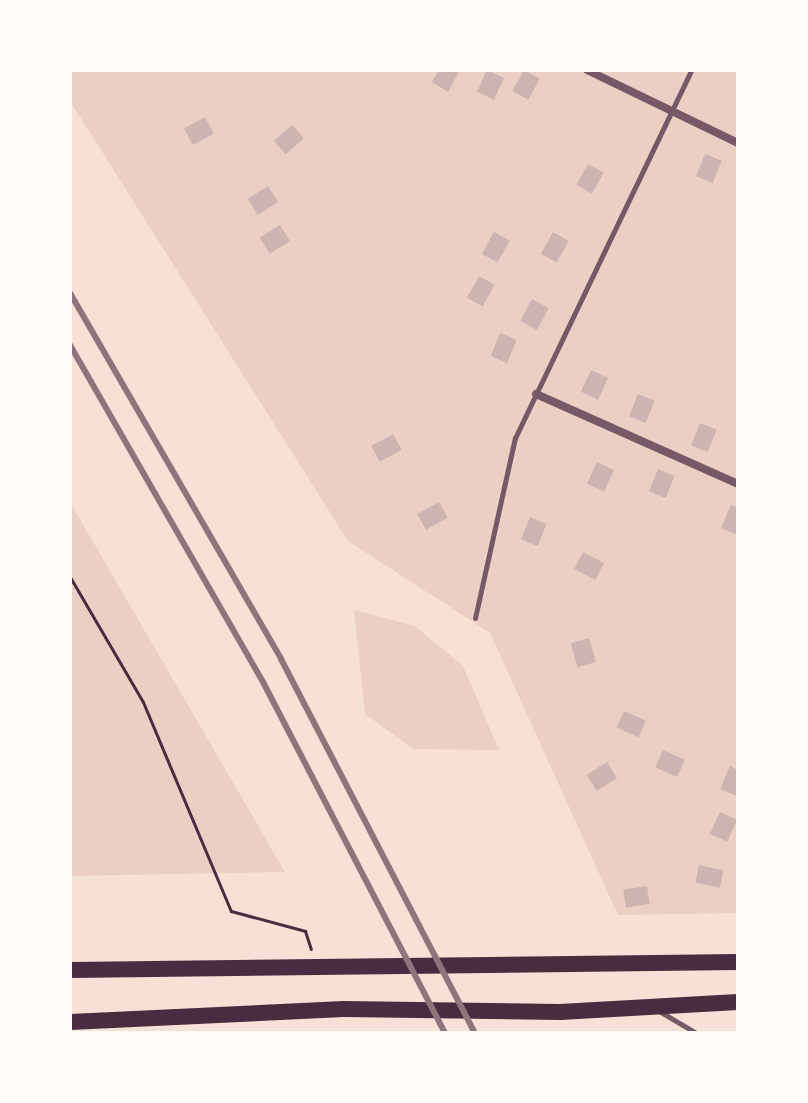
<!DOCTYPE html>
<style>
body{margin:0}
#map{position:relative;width:808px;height:1103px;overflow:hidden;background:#f7e1d7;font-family:"Noto Sans",sans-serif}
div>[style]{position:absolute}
.green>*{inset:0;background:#ebcfc5}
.building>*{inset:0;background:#ccb4b1;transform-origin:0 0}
.path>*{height:3px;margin:-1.5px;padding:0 1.5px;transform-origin:1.5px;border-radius:1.5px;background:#4a2c40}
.service>*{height:5px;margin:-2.5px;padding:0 2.5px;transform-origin:2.5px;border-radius:2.5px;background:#755966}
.minor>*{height:8px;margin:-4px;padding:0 4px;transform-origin:4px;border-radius:4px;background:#755966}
.trunk>*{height:16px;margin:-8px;padding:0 8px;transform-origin:8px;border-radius:8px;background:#4a2c40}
.rail>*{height:6px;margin:-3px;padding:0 3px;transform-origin:3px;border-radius:3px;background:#8f747c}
span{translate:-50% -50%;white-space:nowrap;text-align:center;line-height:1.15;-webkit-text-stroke:6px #fffaf5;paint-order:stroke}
.frame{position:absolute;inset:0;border:72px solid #fffaf5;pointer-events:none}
</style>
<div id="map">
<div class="green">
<i style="clip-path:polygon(70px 70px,738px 70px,738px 913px,618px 915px,490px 633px,348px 541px,70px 101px)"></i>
<i style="clip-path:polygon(70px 502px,285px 872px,70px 876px)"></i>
<i style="clip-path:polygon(354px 610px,415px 626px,463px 666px,499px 750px,413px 749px,365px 714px)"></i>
</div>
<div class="building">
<i style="clip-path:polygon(439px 70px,460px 70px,448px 92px,432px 82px)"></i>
<i style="left:487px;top:70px;width:19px;height:24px;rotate:25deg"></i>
<i style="left:524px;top:70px;width:18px;height:24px;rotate:29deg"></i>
<i style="left:205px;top:117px;width:19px;height:24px;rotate:62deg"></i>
<i style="left:292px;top:125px;width:18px;height:24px;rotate:49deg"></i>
<i style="left:705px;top:154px;width:18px;height:24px;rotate:22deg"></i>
<i style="left:588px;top:164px;width:18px;height:24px;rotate:29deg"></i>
<i style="left:268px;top:186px;width:19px;height:24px;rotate:58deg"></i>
<i style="left:280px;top:225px;width:19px;height:24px;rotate:58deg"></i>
<i style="left:494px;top:232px;width:18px;height:25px;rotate:29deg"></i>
<i style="left:553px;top:232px;width:18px;height:25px;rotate:29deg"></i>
<i style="left:479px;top:276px;width:18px;height:25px;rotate:29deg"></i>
<i style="left:532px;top:299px;width:19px;height:25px;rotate:28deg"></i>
<i style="left:500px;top:333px;width:18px;height:25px;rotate:22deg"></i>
<i style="left:591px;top:370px;width:19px;height:24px;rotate:25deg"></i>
<i style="left:638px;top:394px;width:18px;height:24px;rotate:22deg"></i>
<i style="left:700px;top:423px;width:18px;height:24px;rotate:22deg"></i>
<i style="left:393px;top:434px;width:18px;height:25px;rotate:61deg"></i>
<i style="left:597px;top:462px;width:19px;height:24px;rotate:25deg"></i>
<i style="left:658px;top:469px;width:18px;height:24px;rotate:22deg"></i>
<i style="left:439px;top:502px;width:18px;height:25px;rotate:61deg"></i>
<i style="clip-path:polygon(731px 505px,738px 508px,738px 535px,721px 528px)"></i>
<i style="left:530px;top:517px;width:18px;height:24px;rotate:22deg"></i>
<i style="left:583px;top:552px;width:24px;height:19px;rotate:28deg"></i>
<i style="left:589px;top:638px;width:25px;height:19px;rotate:74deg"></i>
<i style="left:624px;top:711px;width:24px;height:18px;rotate:24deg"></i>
<i style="left:663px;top:750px;width:24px;height:19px;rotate:24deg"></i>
<i style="left:607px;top:762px;width:19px;height:24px;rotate:58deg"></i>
<i style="clip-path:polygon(730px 766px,738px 770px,737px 796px,720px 789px)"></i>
<i style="left:720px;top:812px;width:19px;height:24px;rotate:25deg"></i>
<i style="left:699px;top:865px;width:25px;height:18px;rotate:12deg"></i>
<i style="left:647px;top:886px;width:18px;height:24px;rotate:81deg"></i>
</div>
<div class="path">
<i style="left:70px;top:577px;width:145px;rotate:59.7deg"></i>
<i style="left:143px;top:702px;width:227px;rotate:67.2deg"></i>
<i style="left:231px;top:911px;width:77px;rotate:15.1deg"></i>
<i style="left:305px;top:931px;width:19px;rotate:72deg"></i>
</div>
<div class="service">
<i style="left:475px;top:618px;width:184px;rotate:-77.5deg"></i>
<i style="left:515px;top:438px;width:408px;rotate:-64.4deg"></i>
<i style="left:659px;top:1011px;width:43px;rotate:30.7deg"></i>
</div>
<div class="minor">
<i style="left:587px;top:70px;width:168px;rotate:25.8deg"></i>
<i style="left:536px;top:394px;width:221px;rotate:24deg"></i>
</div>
<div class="trunk">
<i style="left:70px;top:970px;width:668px;rotate:-0.69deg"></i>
<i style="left:70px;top:1022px;width:274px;rotate:-2.7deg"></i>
<i style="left:344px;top:1009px;width:216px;rotate:0.8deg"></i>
<i style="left:560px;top:1012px;width:178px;rotate:-3.2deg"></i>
</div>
<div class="rail">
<i style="left:70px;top:293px;width:422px;rotate:60deg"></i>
<i style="left:281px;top:659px;width:421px;rotate:62.6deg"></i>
<i style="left:70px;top:345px;width:388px;rotate:60.2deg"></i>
<i style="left:263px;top:682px;width:395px;rotate:62.6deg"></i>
</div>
<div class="frame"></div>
</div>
